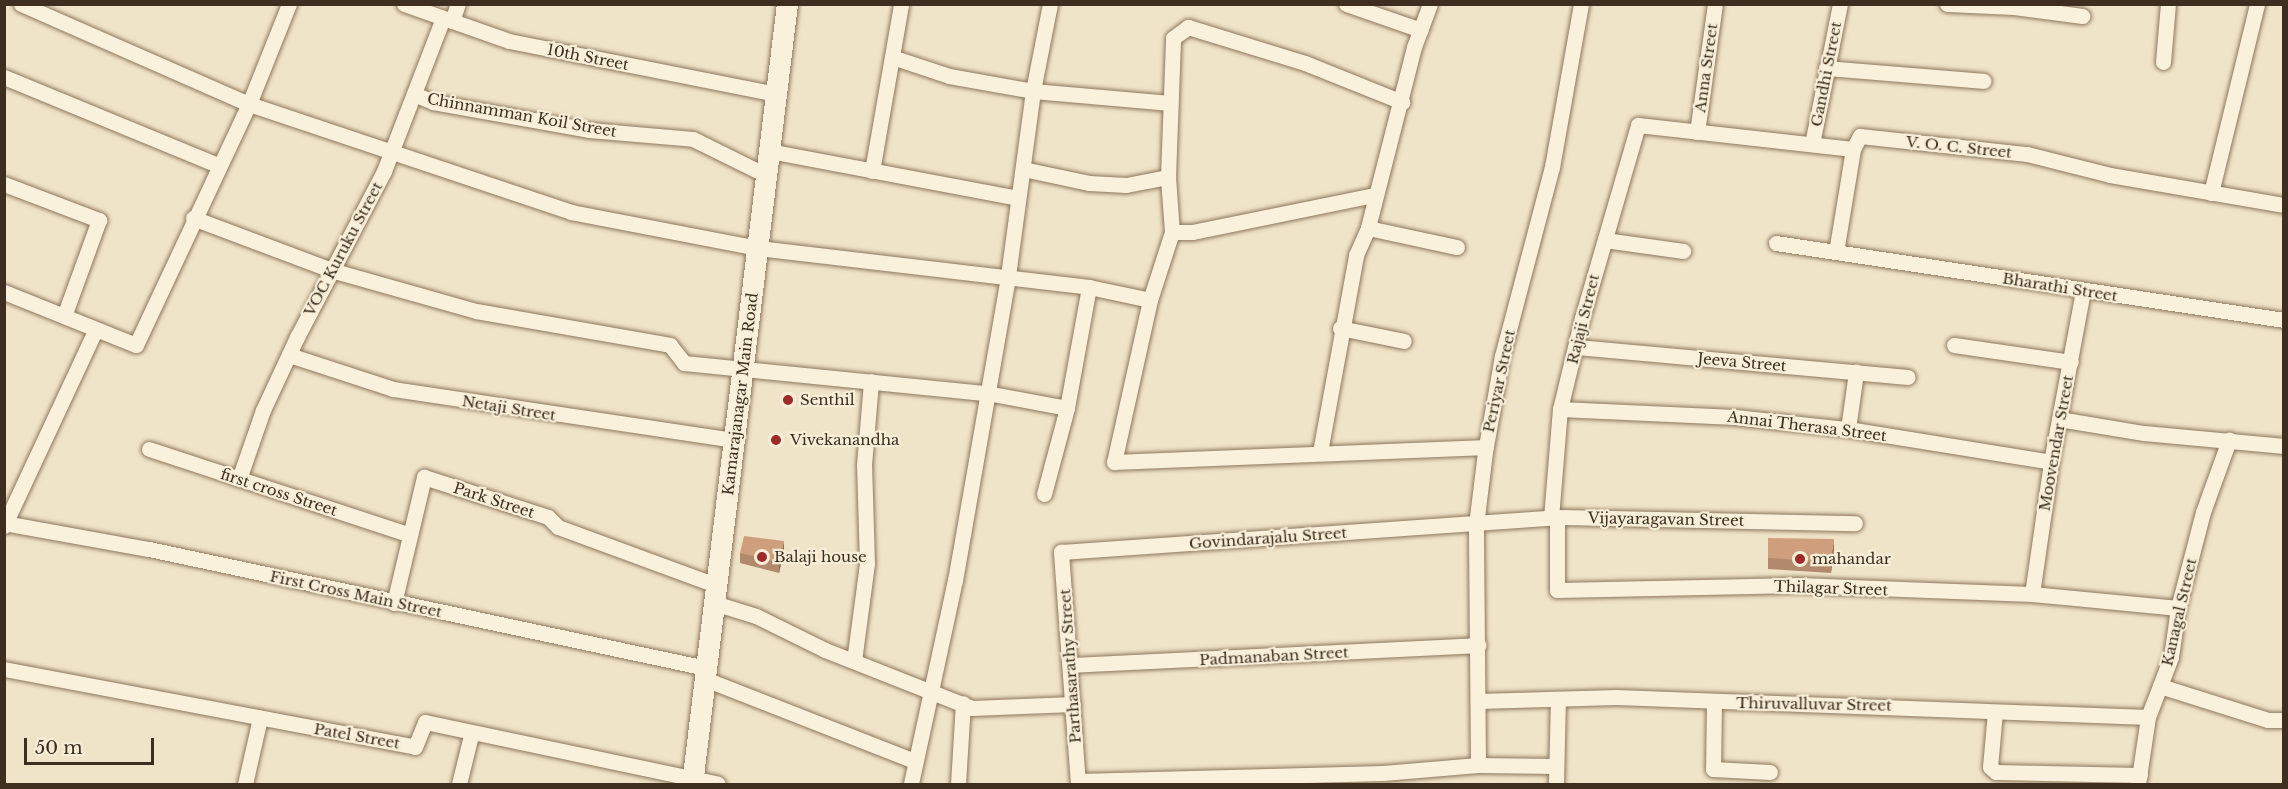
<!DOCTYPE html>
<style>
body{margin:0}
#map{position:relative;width:2288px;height:789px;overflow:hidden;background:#f0e4c8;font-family:"Libre Baskerville",serif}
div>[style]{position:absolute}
.roads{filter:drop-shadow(0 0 2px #8d765c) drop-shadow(0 0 2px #8d765c)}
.street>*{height:15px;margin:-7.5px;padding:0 7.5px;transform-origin:7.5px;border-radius:7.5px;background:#faf1dc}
.secondary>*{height:21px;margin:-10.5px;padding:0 10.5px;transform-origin:10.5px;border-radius:10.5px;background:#faf1dc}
.wall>*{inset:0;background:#b2896c}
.shaded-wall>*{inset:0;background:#916f58}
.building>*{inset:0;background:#cf9f7d}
.dots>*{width:16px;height:16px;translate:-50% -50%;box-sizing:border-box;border:3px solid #f7eed8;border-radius:50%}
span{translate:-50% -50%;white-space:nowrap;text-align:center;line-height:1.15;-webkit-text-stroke:4.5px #f7eed8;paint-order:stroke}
.street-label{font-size:15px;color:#3d2e20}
.poi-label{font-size:15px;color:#3d2e20}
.left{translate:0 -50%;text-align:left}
.frame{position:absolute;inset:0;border:6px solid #3d2e20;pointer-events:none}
.scale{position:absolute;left:24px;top:738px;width:130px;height:27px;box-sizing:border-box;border:3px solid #3d2e20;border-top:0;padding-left:8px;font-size:18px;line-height:21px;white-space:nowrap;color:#3d2e20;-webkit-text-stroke:4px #f7eed8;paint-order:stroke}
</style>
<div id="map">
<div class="roads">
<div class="street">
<i style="left:21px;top:4px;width:249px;rotate:23.7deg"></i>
<i style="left:249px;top:104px;width:340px;rotate:18.5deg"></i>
<i style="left:571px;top:212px;width:190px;rotate:10.9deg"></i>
<i style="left:758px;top:248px;width:333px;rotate:6.7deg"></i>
<i style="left:1089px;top:287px;width:62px;rotate:12deg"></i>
<i style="left:404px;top:4px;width:111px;rotate:19.4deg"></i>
<i style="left:509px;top:41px;width:272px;rotate:11.2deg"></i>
<i style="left:1050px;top:4px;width:89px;rotate:101.1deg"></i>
<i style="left:1033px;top:91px;width:138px;rotate:5deg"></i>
<i style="left:1346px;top:4px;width:79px;rotate:19.1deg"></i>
<i style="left:1430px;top:4px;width:46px;rotate:110.4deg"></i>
<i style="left:1414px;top:47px;width:187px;rotate:104.3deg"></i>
<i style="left:1368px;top:228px;width:91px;rotate:12.1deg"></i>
<i style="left:1947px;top:4px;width:67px;rotate:2.6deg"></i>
<i style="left:2014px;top:7px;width:69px;rotate:7.5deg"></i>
<i style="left:452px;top:21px;width:18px;rotate:-71deg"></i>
<i style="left:892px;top:57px;width:60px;rotate:18.4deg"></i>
<i style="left:949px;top:76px;width:85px;rotate:10.1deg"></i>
<i style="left:1033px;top:91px;width:188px;rotate:97.7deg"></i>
<i style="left:1008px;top:277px;width:308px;rotate:99.9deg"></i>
<i style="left:955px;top:580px;width:209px;rotate:102.2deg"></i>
<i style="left:2163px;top:62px;width:58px;rotate:-85.1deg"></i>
<i style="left:1826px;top:68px;width:158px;rotate:4.7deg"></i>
<i style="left:4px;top:77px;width:231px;rotate:22.4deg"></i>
<i style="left:414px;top:94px;width:21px;rotate:23deg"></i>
<i style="left:433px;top:102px;width:158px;rotate:10.2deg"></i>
<i style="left:589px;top:130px;width:104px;rotate:4.9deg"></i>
<i style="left:693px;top:139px;width:81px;rotate:26.3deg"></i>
<i style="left:1697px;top:132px;width:129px;rotate:-82deg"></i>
<i style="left:1812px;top:144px;width:143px;rotate:-78.7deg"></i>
<i style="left:769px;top:151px;width:253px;rotate:10.7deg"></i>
<i style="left:1023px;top:169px;width:67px;rotate:12deg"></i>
<i style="left:1089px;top:183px;width:37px;rotate:3deg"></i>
<i style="left:1126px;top:185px;width:43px;rotate:-10.8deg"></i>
<i style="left:872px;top:171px;width:169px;rotate:-80.1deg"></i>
<i style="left:4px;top:184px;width:102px;rotate:20.8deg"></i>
<i style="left:99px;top:220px;width:102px;rotate:110deg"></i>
<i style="left:2211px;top:193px;width:195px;rotate:-76.3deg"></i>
<i style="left:1374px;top:195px;width:186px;rotate:168.5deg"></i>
<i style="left:1192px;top:232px;width:20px;rotate:180deg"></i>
<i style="left:1172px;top:232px;width:55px;rotate:-94.2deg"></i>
<i style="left:1168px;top:177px;width:139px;rotate:-87.9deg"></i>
<i style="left:1173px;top:38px;width:19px;rotate:-36deg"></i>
<i style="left:1188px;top:27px;width:122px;rotate:17.1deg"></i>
<i style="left:1305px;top:63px;width:105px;rotate:21.9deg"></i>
<i style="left:193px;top:218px;width:147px;rotate:20.6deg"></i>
<i style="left:331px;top:270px;width:151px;rotate:15.8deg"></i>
<i style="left:476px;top:311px;width:197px;rotate:9.9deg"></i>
<i style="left:670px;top:345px;width:23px;rotate:52deg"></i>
<i style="left:684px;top:363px;width:304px;rotate:5.7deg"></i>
<i style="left:987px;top:393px;width:81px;rotate:10.6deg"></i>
<i style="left:1172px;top:232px;width:71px;rotate:107.9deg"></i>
<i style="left:1150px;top:300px;width:166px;rotate:102.5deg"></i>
<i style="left:1114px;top:462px;width:372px;rotate:-2.3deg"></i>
<i style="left:1605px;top:240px;width:79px;rotate:8deg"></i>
<i style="left:1776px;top:243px;width:514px;rotate:8.62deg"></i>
<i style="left:1836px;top:252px;width:104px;rotate:-80.6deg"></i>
<i style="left:4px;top:292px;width:142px;rotate:21.9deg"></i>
<i style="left:136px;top:345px;width:266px;rotate:-64.9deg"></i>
<i style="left:249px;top:104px;width:108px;rotate:-68.2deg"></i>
<i style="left:1340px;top:328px;width:65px;rotate:11.5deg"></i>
<i style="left:1954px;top:345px;width:118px;rotate:8.3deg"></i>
<i style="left:1577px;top:347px;width:332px;rotate:5.2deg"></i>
<i style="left:289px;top:355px;width:109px;rotate:18.1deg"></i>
<i style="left:393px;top:389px;width:345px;rotate:8.5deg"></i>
<i style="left:1560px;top:409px;width:175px;rotate:2.6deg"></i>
<i style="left:1735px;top:417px;width:114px;rotate:6.1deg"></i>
<i style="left:1848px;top:429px;width:206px;rotate:9.2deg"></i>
<i style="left:2059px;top:419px;width:86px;rotate:9.4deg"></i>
<i style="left:2144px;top:433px;width:141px;rotate:5.3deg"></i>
<i style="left:1848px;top:429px;width:58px;rotate:-82deg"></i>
<i style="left:149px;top:449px;width:275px;rotate:18.2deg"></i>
<i style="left:1320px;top:452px;width:200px;rotate:-79.6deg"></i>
<i style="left:1356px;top:255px;width:30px;rotate:-66deg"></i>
<i style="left:239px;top:479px;width:73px;rotate:-70.8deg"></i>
<i style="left:263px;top:410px;width:81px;rotate:-65deg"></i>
<i style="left:297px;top:337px;width:187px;rotate:-62.3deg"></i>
<i style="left:384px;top:171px;width:164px;rotate:-68.9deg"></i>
<i style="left:1044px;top:494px;width:89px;rotate:-75deg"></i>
<i style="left:1067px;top:408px;width:123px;rotate:-79.7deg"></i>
<i style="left:1557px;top:517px;width:73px;rotate:90deg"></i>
<i style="left:1557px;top:590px;width:242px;rotate:-1.2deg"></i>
<i style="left:1799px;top:585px;width:233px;rotate:2.2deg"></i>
<i style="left:2032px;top:594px;width:147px;rotate:5.5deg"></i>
<i style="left:1551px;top:518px;width:109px;rotate:-85.3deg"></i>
<i style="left:1560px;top:409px;width:94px;rotate:-76.4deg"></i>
<i style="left:1582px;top:318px;width:201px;rotate:-73.8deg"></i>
<i style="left:1638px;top:125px;width:216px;rotate:6.4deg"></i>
<i style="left:1853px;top:149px;width:15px;rotate:-62deg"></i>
<i style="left:1860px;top:136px;width:168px;rotate:6.2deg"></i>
<i style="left:2027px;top:154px;width:86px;rotate:14.2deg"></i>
<i style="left:2110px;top:175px;width:177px;rotate:9.8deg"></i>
<i style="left:4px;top:523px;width:147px;rotate:10.2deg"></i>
<i style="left:149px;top:549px;width:570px;rotate:12.06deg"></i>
<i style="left:4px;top:526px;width:217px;rotate:-65deg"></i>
<i style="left:2032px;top:594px;width:133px;rotate:-81.8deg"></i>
<i style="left:2051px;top:462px;width:174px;rotate:-79.4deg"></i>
<i style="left:394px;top:603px;width:130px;rotate:-76.6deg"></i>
<i style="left:424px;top:477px;width:130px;rotate:17.9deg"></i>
<i style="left:548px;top:517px;width:14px;rotate:45deg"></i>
<i style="left:558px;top:527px;width:168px;rotate:20.2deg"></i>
<i style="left:714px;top:603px;width:44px;rotate:17.2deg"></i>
<i style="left:756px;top:616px;width:77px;rotate:26.2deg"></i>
<i style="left:825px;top:650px;width:158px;rotate:21.5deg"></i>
<i style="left:972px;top:708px;width:101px;rotate:-2.3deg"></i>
<i style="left:854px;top:661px;width:98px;rotate:-82.4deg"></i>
<i style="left:867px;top:564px;width:99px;rotate:-91.7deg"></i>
<i style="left:864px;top:465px;width:84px;rotate:-85.2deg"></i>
<i style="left:1070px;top:665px;width:409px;rotate:-2.8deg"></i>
<i style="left:4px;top:669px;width:418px;rotate:10.7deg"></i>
<i style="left:415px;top:747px;width:27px;rotate:-68deg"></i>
<i style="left:425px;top:722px;width:299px;rotate:11.9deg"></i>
<i style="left:705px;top:679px;width:225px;rotate:21.4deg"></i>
<i style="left:2160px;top:686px;width:113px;rotate:17.5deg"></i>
<i style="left:2268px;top:720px;width:16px"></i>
<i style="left:1479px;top:701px;width:137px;rotate:-1.7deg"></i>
<i style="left:1616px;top:697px;width:532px;rotate:2.15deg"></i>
<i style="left:1714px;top:701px;width:68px;rotate:90.8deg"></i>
<i style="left:1713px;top:769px;width:57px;rotate:3deg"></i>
<i style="left:1995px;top:712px;width:55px;rotate:95.2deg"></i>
<i style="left:1990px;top:767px;width:8px;rotate:40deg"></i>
<i style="left:1996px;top:772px;width:144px;rotate:1.2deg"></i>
<i style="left:1478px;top:765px;width:240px;rotate:-90.5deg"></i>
<i style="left:1476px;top:525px;width:74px;rotate:-83deg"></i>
<i style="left:1485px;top:452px;width:97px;rotate:-80deg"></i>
<i style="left:1502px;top:356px;width:196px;rotate:-75.2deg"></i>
<i style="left:1552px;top:167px;width:166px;rotate:-79.9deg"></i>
<i style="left:1078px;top:781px;width:305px;rotate:-1.5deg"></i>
<i style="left:1383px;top:773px;width:95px;rotate:-4.8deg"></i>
<i style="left:1478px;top:765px;width:78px;rotate:0.7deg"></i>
<i style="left:245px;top:784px;width:68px;rotate:-77.2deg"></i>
<i style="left:459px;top:784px;width:50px;rotate:-76.2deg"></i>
<i style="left:958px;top:784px;width:81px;rotate:-86.5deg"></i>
<i style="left:1078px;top:784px;width:233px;rotate:-94.2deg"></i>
<i style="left:1061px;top:552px;width:497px;rotate:-4deg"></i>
<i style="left:1557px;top:517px;width:298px;rotate:1.2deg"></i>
<i style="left:1556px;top:784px;width:85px;rotate:-88.7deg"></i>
<i style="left:2138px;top:784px;width:68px;rotate:-81.5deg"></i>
<i style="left:2148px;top:717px;width:64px;rotate:-69deg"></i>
<i style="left:2171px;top:657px;width:49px;rotate:-81.9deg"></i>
<i style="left:2178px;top:608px;width:99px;rotate:-75.4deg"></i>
<i style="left:2203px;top:512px;width:77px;rotate:-70.1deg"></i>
</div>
<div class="secondary">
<i style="left:692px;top:784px;width:786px;rotate:-83.06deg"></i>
</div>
</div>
<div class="wall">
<i style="clip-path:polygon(1768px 538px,1834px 549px,1831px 573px,1768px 569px)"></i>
<i style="clip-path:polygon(784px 552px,779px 573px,740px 563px,740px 553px)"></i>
</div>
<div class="shaded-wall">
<i style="clip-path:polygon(1834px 539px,1834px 549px,1831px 573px,1831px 562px)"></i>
<i style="clip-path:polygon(784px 541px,784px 552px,779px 573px,779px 562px)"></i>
</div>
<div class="building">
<i style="clip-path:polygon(744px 536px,784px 541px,779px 562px,740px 553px)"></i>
<i style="clip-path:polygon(1768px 538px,1834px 539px,1831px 562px,1768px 558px)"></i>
</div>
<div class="dots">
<i style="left:788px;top:400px;background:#9e2a2b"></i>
<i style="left:776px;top:440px;background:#9e2a2b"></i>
<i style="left:762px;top:557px;background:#9e2a2b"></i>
<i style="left:1800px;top:559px;background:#9e2a2b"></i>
</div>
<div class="street-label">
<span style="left:588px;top:57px;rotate:11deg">10th Street</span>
<span style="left:1706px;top:68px;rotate:-82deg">Anna Street</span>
<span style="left:1826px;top:74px;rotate:-79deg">Gandhi Street</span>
<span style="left:522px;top:115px;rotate:10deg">Chinnamman Koil Street</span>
<span style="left:1959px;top:147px;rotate:6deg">V. O. C. Street</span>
<span style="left:343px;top:249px;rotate:-62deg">VOC Kuruku Street</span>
<span style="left:2060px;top:287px;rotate:9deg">Bharathi Street</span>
<span style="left:1583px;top:319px;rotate:-76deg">Rajaji Street</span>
<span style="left:1742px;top:362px;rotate:5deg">Jeeva Street</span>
<span style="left:1499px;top:381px;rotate:-78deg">Periyar Street</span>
<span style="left:740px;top:394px;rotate:-83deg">Kamarajanagar Main Road</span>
<span style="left:509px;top:408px;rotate:9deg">Netaji Street</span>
<span style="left:1807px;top:426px;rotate:7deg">Annai Therasa Street</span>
<span style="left:2056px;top:443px;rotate:-80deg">Moovendar Street</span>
<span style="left:279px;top:492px;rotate:18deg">first cross Street</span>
<span style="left:494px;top:500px;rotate:18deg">Park Street</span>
<span style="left:1666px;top:519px;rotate:1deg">Vijayaragavan Street</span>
<span style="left:1268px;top:538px;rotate:-4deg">Govindarajalu Street</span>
<span style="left:1831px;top:588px;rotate:2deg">Thilagar Street</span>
<span style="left:356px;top:594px;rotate:12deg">First Cross Main Street</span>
<span style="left:2179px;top:612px;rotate:-77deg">Kanagal Street</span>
<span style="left:1274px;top:656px;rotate:-3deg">Padmanaban Street</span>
<span style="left:1070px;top:666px;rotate:-94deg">Parthasarathy Street</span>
<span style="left:1814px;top:704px;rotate:1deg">Thiruvalluvar Street</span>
<span style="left:357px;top:736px;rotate:10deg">Patel Street</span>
</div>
<div class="poi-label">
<span class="left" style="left:800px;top:400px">Senthil</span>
<span class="left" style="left:790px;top:440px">Vivekanandha</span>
<span class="left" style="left:774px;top:557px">Balaji house</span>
<span class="left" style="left:1812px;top:559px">mahandar</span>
</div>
<div class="frame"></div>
<div class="scale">50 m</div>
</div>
